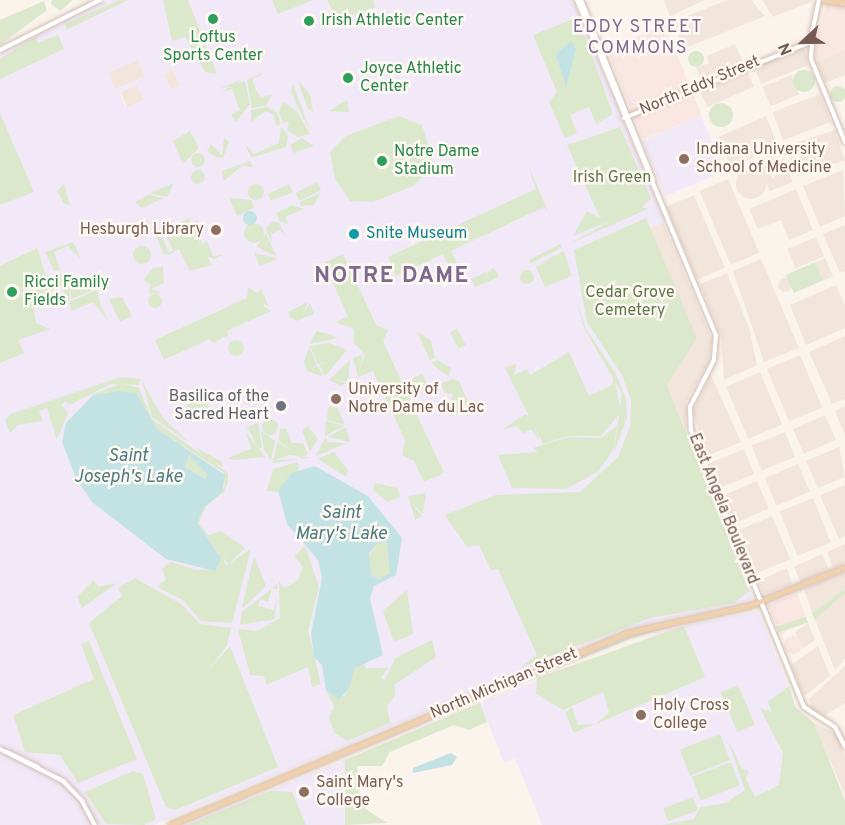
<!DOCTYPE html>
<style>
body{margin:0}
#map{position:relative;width:845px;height:825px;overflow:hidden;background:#fbf4ed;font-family:Overpass,sans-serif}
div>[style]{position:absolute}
.residential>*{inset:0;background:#f2e5dc;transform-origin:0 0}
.round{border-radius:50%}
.commercial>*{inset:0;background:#fae6e2;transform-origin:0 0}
.education>*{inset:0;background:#f1e9f8;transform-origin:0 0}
.green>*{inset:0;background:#dbe8cc;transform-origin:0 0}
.water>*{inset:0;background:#c3e2e3}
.roads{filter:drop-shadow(0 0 2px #d1bdb4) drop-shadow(0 0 2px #d1bdb4)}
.secondary>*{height:4px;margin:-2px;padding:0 2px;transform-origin:2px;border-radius:2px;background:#fff}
.primary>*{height:4.5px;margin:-2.25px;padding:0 2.25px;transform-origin:2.25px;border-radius:2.25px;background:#f1d0ae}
.dots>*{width:16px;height:16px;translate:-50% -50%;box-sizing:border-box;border:3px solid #fef8f3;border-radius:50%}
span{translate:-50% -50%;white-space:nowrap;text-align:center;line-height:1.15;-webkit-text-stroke:5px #fef8f3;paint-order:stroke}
.leisure-label{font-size:16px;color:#27864d}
.left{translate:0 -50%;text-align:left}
.street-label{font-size:16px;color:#745a52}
.education-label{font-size:16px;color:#785e54}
.right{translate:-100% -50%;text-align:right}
.park-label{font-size:16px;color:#5e784b}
.culture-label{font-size:16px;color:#0d838f}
.worship-label{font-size:16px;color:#5b616d}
.neighbourhood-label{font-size:18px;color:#7e6a8f;letter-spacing:1.5px}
.water-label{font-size:18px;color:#4a7b7e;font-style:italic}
.district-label{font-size:22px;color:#7e6a8f;font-weight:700;letter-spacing:1.5px}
.north{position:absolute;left:773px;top:12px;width:60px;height:60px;-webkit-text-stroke:4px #fef8f3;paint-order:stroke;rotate:248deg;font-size:16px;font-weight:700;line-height:24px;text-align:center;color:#745a52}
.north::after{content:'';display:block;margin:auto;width:21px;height:27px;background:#745a52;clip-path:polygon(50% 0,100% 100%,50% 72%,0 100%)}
</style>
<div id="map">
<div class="residential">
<i style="clip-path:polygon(664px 0,705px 0,670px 16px)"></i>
<i style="clip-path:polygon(727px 0,751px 0,765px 16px,683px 49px,673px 22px)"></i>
<i style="clip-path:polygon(762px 0,810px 0,813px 1px,773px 17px)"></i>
<i style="clip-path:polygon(735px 44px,744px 64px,702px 81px,696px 68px,709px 63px,707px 56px)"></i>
<i style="clip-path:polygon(805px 48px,808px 65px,761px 84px,754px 67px)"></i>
<i style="clip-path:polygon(845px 50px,845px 75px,825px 83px,817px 62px)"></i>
<i style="left:138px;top:60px;width:18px;height:32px;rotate:68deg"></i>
<i style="left:173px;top:70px;width:17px;height:10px;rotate:66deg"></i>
<i style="left:747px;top:71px;width:17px;height:51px;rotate:66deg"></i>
<i style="left:791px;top:75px;width:21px;height:31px;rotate:67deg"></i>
<i style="left:137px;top:85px;width:17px;height:18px;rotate:66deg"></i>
<i style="left:820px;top:94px;width:30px;height:51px;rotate:69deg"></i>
<i style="clip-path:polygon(766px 116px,778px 146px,755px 156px,748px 142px,754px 157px,731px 167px,718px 137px)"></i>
<i style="left:835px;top:130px;width:32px;height:51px;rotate:72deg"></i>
<i style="left:782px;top:155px;width:29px;height:25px;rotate:68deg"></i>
<i class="round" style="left:736px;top:169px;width:30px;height:30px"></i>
<i style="clip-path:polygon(843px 170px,845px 216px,820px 227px,803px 186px)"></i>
<i style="left:728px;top:179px;width:80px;height:31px;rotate:67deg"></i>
<i style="clip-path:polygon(796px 189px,813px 230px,789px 240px,781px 220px,758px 229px,749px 209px)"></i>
<i style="left:694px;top:195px;width:79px;height:30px;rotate:67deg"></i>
<i style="clip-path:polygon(663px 222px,712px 340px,709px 361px,686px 402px,686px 431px,666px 384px,650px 228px)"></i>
<i style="clip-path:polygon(845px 225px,845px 271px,840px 273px,823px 234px)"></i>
<i style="left:816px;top:237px;width:21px;height:31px;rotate:67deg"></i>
<i style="left:825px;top:258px;width:20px;height:11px;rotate:66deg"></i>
<i style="clip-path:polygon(761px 259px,799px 348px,764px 362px,733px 271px)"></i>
<i style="clip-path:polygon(727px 273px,749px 328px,757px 365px,724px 380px,721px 335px,700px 284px)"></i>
<i class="round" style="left:778px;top:278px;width:14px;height:14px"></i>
<i style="clip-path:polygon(836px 285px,845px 305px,845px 328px,806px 345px,790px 305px)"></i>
<i style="clip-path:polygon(845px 336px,845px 399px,832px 404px,809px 352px)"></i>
<i style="left:800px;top:355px;width:57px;height:36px;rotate:67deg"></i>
<i style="left:760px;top:372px;width:57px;height:37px;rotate:67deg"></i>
<i style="clip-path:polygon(711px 375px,741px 442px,707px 456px,693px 412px)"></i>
<i style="clip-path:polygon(845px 406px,845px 436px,835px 411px)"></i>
<i style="left:825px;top:415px;width:27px;height:35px;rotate:66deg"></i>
<i style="left:785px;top:432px;width:27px;height:36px;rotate:68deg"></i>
<i style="clip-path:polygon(839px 447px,845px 477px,818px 488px,806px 461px)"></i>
<i style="left:744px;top:449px;width:27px;height:37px;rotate:68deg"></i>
<i style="left:798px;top:464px;width:30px;height:36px;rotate:67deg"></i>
<i style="left:757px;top:481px;width:30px;height:37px;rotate:67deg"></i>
<i style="clip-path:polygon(845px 485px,845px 536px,839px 539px,820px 495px)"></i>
<i style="left:813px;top:498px;width:48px;height:36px;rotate:68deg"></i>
<i style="left:772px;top:516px;width:47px;height:37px;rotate:67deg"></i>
<i style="clip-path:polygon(845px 544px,845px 563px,833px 568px,827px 552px)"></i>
<i style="left:822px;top:554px;width:17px;height:31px;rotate:65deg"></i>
<i style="clip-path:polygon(787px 568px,792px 584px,764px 594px,758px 581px)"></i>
<i style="clip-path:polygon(845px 571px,845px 589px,812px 613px,804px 589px)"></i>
<i style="clip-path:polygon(845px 593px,845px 658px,835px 670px,815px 620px)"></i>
<i style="clip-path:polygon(808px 623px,815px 640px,802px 649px,795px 632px)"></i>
<i style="clip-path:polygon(818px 646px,830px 676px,804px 696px,791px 665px)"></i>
<i style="clip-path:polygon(845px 666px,845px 703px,822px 717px,813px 712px,809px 699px)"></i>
<i style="clip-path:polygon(814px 723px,836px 734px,845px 756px,845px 796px)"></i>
</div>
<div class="commercial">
<i style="clip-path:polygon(827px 4px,845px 6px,845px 50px,817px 62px,814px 44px)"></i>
<i style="left:665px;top:25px;width:98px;height:63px;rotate:68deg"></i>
<i style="clip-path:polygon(797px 593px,806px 617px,781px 635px,768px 605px)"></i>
<i class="round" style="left:784px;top:636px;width:18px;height:18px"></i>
</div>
<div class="education">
<i style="clip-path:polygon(evenodd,108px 0,573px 0,665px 222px,650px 228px,697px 338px,655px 356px,753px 599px,624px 629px,154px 825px,0 825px,0 54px,108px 0,138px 60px,145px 77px,115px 89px,109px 72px,138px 60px,108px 0,173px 70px,180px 85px,171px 90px,164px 74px,173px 70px,108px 0,137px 85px,144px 101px,126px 108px,120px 92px,137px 85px)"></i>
<i style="left:701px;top:116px;width:60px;height:64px;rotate:67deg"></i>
<i style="clip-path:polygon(758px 611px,842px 824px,812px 815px,704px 825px,542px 825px,518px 766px,514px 758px,504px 763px,480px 703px,670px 629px)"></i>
<i style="clip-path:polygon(345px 760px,345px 825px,184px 825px)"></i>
</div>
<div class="green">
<i style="clip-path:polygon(73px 0,60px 11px,51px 4px,52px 0)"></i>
<i style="clip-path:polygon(119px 0,128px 0,66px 30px,65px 24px)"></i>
<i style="clip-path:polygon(163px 0,188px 0,217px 74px,205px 72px,185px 37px,172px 41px)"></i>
<i style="clip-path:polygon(272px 0,313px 0,278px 14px)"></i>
<i style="clip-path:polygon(327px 0,373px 0,375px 7px,338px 20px)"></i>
<i style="clip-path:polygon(44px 1px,47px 10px,0 45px,0 20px)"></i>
<i style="clip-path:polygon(578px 17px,613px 114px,596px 124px,589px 107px,570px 115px,577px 133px,565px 138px,549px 102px,557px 92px,533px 35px)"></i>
<i style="clip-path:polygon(38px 35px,37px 43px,58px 35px,64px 49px,0 79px,0 59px)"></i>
<i class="round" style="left:688px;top:51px;width:16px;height:16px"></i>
<i class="round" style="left:793px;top:70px;width:22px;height:22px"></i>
<i style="clip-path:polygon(261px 73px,262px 74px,252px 79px,257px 92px,261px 97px,272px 94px,266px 106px,252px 108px,247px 80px)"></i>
<i style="clip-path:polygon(242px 79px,236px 84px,245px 81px,250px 104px,236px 122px,231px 115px,240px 110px,232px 89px,221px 93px,231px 86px,219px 89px)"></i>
<i style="clip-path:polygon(298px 80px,310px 95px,313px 113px,307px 107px)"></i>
<i style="clip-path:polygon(293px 84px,307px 122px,312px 132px,303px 118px,291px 92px)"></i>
<i class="round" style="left:830px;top:86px;width:16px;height:16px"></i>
<i style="clip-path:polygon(347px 100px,349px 112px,329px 111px,341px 103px)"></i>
<i style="clip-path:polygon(283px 102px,297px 111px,310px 134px,298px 137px,287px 130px,289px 122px,283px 123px,279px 112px)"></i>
<i class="round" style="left:709px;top:103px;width:24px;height:24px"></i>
<i style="clip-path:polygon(267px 107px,277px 112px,281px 124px,276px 126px,273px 114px,266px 111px,251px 122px,251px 110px)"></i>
<i style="clip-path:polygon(0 113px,34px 192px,0 205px)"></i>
<i style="clip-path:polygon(399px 116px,422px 125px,434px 166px,413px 186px,373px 202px,350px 201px,335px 179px,330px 152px,346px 136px)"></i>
<i style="clip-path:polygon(281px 126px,288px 136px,286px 147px,251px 158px,245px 144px,254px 154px,279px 143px)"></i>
<i style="clip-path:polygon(620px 127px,651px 199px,642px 207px,648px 209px,569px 244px,612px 220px,573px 236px,587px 211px,600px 218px,567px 145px)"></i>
<i style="clip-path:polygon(190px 131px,199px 148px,183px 164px,173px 141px)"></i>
<i style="clip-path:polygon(224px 138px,229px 142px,223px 158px,216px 157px,207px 151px,211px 144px,222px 155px)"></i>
<i style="clip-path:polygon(302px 138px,314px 146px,294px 153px,290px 145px)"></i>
<i class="round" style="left:191px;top:153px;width:14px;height:14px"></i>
<i style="clip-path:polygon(250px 161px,253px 167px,242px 166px,224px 181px,222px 171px)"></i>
<i style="clip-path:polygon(527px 163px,548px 211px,544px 207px,451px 251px,465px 280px,457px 285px,443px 254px,396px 276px,388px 257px,536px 189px)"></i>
<i class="round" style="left:191px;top:170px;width:14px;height:14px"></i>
<i style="left:317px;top:182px;width:9px;height:24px;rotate:63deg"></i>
<i style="clip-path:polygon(174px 183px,167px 197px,151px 194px,151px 193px)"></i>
<i style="clip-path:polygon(64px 184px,70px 206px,64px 203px,78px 229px,57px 191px)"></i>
<i style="clip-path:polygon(289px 184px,293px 192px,271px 201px,268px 194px)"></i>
<i class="round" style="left:248px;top:184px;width:16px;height:16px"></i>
<i style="clip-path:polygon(320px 193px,314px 205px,301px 206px,300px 202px)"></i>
<i style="clip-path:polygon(148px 195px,154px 196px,163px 198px,142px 208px,135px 202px)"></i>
<i style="clip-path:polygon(229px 198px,251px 200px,254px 208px,237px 216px)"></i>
<i style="clip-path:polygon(292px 205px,304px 209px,285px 217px,288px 223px,280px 222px,276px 213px)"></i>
<i style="clip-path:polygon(189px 218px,192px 224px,198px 220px,202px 246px,206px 240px,213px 256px,225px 254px,214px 259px,207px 256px,212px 265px,190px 271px,179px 249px,168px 255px,163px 253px,154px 230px,158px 227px,169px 253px,173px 250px,166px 236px,173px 237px,170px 229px)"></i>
<i style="clip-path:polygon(646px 218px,697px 338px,667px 385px,749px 591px,734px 603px,650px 618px,519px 668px,537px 655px,498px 569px,491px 570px,479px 545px,467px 547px,445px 515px,496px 495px,580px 492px,618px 457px,630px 427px,631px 400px,622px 375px,587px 322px,574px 250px)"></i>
<i style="clip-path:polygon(272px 221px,279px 223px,286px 237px,280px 230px,271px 234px,272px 243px,266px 230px)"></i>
<i class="round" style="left:244px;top:223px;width:20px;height:20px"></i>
<i style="clip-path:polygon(266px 233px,276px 256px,257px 247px)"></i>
<i style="clip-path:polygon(73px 242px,81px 259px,68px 246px,54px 252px,60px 270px,54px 271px,45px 252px)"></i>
<i style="left:560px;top:244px;width:4px;height:35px;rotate:63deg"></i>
<i class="round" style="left:133px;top:246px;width:18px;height:18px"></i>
<i style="clip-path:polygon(37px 248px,48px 282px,56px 289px,32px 299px,28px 291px,21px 293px,25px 303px,33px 304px,36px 323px,50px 329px,18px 340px,24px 353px,0 363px,0 266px)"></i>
<i style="clip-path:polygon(564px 251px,572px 276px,545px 287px,536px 267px,553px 258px,536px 265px)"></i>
<i style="clip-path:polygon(254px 253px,276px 258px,278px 259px,260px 266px)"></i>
<i style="clip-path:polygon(343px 254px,376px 325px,388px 330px,383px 341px,444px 473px,424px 482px,414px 461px,402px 455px,405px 440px,373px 371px,358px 377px,353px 358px,363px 354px,359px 371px,365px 354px,354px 343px,354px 329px,335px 322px,348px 317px,324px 263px)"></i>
<i style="left:815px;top:262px;width:20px;height:32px;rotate:66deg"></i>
<i style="clip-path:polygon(163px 267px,164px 283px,151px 289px,162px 293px,149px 294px,150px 286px,152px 285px,143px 280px,153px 268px)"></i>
<i style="clip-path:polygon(494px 268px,499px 277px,475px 287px,471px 279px,486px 272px,490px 279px,487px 272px)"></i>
<i class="round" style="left:520px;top:270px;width:14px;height:14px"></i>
<i style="clip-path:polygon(61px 273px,70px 289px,69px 301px,56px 277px)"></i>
<i style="clip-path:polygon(88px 278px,95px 289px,71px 299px,71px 288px)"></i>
<i style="clip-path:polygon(248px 287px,257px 293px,261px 289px,269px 307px,264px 304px,264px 306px,271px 311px,227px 331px,229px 341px,227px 336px,213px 343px,209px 339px,164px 360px,155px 340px,247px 298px)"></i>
<i style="clip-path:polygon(97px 290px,101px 307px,110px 323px,93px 302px,71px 311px,69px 302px)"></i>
<i class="round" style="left:148px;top:294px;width:14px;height:14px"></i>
<i style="clip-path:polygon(122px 297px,132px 316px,120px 322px,109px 299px)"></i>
<i style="clip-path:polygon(576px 300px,586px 329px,616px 374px,626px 399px,627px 417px,614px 453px,622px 394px,584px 328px)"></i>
<i style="clip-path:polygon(308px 302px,302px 315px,310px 303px,314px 314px,296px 321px,290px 317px,288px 312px)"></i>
<i style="clip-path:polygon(457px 329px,466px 345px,448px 353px,458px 348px,450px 332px)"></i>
<i style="clip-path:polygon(317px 331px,328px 334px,338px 338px,309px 344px)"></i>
<i style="clip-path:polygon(417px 332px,431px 341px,435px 358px,430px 360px)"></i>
<i class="round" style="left:228px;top:340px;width:16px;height:16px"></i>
<i style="clip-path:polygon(330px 343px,347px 350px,325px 376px,319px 365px,325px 362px,318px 364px,310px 346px)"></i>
<i style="clip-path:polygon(309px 347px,317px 365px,312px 368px,318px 366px,323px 377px,307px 371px,304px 362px)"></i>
<i style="clip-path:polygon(569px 352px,589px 396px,612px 385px,614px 376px,621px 412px,601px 436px,568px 436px,543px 444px,505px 368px,516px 364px,514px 375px,527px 369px,530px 375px)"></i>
<i style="clip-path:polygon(350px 360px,348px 382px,333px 380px,346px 383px,341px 386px,329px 380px)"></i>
<i style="clip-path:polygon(438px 360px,451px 368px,449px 377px,431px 363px)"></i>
<i style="clip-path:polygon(422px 374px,429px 387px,413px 394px,410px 379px)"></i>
<i style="clip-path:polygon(121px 377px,141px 379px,138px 385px,110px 384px,70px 405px,65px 401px,61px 405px,68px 412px,57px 440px,47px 408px,39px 411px,43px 421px,18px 425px,10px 433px,5px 420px,11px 414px)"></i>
<i style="clip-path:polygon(452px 379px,459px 381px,468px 402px,456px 416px,450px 404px,453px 394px,445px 393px,441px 384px)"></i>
<i style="clip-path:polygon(142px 381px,163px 418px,190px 443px,152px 417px)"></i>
<i style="clip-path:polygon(120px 384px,138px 387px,152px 419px,228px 473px,228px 482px,224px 492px,206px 506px,199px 523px,223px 554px,225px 566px,251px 549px,232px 623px,201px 621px,183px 600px,157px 587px,166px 579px,162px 569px,171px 562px,196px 570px,217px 569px,219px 554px,197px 522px,204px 507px,225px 486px,223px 472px,157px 429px,142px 405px,90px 395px)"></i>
<i style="clip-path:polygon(198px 386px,209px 407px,174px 421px,194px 398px,185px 399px,181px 391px,185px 395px)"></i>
<i style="clip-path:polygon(335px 404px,336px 405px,345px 425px,327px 420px,328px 408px)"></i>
<i style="clip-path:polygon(525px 414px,530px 417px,540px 441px,531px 429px,523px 434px,517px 426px,502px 430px)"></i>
<i class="round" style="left:262px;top:419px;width:16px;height:16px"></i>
<i style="clip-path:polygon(326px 421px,344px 426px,325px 436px)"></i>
<i style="clip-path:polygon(258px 423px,262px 448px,259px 449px,247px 427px)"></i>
<i style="clip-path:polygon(308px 426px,318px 439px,310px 452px,302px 430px)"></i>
<i style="clip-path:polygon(617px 426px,614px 448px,599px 471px,566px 489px,512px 488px,498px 455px,538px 452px,533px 448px,569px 437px,601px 438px)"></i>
<i style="clip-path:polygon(346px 427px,350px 442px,328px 437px,344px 428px)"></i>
<i style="clip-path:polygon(286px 428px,292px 443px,303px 443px,308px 454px,303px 457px,310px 457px,302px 459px,279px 441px,280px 429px)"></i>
<i style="clip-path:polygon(261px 431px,275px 441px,271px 461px,264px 449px)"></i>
<i style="clip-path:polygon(246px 432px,265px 457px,234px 460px,227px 458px,251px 449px)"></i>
<i style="clip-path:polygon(325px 438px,328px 442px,347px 443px,316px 456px)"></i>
<i style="clip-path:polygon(278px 442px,299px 456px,290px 455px,275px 460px,300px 459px,272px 463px)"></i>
<i style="clip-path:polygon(195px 447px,222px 462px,223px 467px,208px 462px)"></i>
<i style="clip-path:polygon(334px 452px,348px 470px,346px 477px,318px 459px)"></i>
<i style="clip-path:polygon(189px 455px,207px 474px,205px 479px,185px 467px)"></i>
<i style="clip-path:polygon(298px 462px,299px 469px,279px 492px,267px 491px,273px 469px)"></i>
<i style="clip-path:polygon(375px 483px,397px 488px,401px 497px,388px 502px,373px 490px)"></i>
<i style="clip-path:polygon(426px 493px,423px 514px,410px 501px,422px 516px,415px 520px,408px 496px)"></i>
<i style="clip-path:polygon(221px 531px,245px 548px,228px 564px,208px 535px)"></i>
<i style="clip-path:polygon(377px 543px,387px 542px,390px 550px,390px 573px,379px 579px,371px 575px,368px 558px)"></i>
<i style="clip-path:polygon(305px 546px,319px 587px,308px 631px,321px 684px,312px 687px,308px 667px,266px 685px,264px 676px,250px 675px,238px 629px,257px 631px,280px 618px,279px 581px,284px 588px,298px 580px,303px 567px,294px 556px)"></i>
<i style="clip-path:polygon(254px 556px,266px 586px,243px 608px,242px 607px)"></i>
<i style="clip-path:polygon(135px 578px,181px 604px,200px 624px,231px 628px,227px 646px,205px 674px,230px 646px,278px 767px,176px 810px,166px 807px,89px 623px,122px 596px,118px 588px)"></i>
<i style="clip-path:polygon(94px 580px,98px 587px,117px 583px,82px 608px,77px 597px)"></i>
<i style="clip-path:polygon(evenodd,278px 584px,275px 619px,240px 625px,242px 612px,278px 584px,272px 588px,278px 590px,274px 610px,258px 606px,260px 599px,268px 602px,272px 588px)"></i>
<i style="clip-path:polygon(845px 589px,845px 593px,815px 620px,812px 613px)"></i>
<i style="clip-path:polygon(407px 590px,413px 634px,394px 642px,383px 611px)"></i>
<i style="left:806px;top:617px;width:6px;height:31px;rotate:72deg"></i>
<i style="clip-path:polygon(684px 622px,628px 640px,530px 679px,635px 634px)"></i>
<i style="clip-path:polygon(684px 626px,705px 677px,596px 724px,609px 712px,603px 692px,563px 710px,536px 694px,537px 678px)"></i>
<i style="clip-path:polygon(432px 640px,436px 657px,394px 685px,396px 694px,387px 706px,390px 723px,347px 741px,334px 733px,329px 717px,334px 707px,326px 690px,339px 699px,345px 695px,355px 668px,363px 662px,366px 668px,388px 668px,381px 678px,385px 680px,395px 658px)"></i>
<i style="clip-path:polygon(89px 641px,137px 759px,78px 783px,60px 755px,25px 752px,13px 715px,94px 679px,81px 644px)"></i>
<i style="left:738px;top:685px;width:43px;height:19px;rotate:67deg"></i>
<i style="clip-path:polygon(789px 686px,795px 707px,814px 723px,822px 742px,845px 801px,845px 825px,662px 825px,694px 819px,700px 807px,726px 803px,745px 790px,728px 740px,742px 769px,749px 771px,746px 779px,755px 797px,779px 785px,783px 753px,760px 708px,772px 712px,768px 702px)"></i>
<i style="clip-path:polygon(480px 703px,487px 722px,469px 730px,454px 725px,390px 752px,382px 766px,357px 766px,361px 806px,387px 823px,345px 825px,345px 760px)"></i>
<i style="clip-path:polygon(572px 707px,578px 725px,595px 724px,574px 733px,565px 713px)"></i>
<i style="left:720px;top:734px;width:28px;height:43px;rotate:69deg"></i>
<i style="left:731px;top:762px;width:25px;height:42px;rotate:69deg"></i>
<i style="clip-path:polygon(133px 771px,143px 774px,156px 819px,144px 825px,106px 824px,85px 792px)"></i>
<i style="clip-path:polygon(270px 791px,292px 792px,306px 825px,188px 825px)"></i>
<i style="left:693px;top:797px;width:14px;height:32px;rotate:69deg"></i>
</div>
<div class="water">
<i style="clip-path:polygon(571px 41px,576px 49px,566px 88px,556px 54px)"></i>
<i class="round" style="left:243px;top:211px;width:14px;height:14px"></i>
<i style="clip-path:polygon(evenodd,118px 391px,136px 393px,157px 429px,225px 475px,222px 492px,204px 507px,197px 522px,221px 558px,215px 571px,166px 559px,92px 502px,76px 478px,62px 442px,66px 423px,92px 396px,118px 391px,189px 455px,207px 474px,205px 479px,185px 467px,189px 455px)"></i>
<i style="clip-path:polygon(evenodd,315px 466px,368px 496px,402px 538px,396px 575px,374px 586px,370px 598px,383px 655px,355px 668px,349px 688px,339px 700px,326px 690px,322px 665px,314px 657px,311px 634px,322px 578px,318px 560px,287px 524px,278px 490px,292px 473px,315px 466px,387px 542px,390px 573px,379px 579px,371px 575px,369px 554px,377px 543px,387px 542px)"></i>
<i style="clip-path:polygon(451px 753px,457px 757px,452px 765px,413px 773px,413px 768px)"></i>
</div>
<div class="roads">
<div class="secondary">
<i style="left:577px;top:0;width:363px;rotate:67.5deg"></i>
<i style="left:716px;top:335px;width:25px;rotate:95deg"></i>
<i style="left:714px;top:360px;width:53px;rotate:117.1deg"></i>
<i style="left:690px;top:407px;width:23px;rotate:88deg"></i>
<i style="left:691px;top:430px;width:299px;rotate:67.8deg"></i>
<i style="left:804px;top:707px;width:37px;rotate:33deg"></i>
<i style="left:835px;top:727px;width:22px;rotate:63deg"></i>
<i style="left:581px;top:0;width:194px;rotate:68.2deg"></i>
<i style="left:813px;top:28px;width:29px;rotate:-78deg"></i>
<i style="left:810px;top:42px;width:14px;rotate:-78deg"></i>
<i style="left:813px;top:28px;width:31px;rotate:94deg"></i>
<i style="left:811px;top:59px;width:90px;rotate:67.7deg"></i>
<i style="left:0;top:50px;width:112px;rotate:-26.6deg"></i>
<i style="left:624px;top:118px;width:201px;rotate:-22.2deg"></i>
<i style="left:0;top:749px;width:71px;rotate:26.9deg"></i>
<i style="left:63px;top:781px;width:28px;rotate:46deg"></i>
<i style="left:82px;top:801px;width:27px;rotate:62deg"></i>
<i style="left:7px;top:752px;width:34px;rotate:26deg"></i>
</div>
<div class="primary">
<i style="left:824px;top:0;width:21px;rotate:8deg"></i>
<i style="left:170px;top:825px;width:495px;rotate:-22.8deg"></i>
<i style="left:626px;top:633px;width:128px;rotate:-12.6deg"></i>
<i style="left:751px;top:605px;width:101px;rotate:-22deg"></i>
</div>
</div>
<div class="dots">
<i style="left:213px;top:19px;background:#2e9e5b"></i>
<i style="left:309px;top:21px;background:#2e9e5b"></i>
<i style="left:348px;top:78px;background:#2e9e5b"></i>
<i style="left:684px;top:159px;background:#8d6e63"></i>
<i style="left:382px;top:161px;background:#2e9e5b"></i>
<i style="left:216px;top:230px;background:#8d6e63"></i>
<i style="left:354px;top:234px;background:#0f9aa8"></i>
<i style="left:12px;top:292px;background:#2e9e5b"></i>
<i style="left:336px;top:399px;background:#8d6e63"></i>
<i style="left:281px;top:406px;background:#6b7280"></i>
<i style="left:641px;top:715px;background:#8d6e63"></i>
<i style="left:304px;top:792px;background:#8d6e63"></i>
</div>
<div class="leisure-label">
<span class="left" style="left:321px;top:21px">Irish Athletic Center</span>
<span style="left:213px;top:47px">Loftus<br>Sports Center</span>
<span class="left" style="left:360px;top:78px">Joyce Athletic<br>Center</span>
<span class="left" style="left:394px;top:161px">Notre Dame<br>Stadium</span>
<span class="left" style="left:24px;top:292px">Ricci Family<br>Fields</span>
</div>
<div class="street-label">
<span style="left:700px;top:86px;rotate:-23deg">North Eddy Street</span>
<span style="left:723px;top:509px;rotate:68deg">East Angela Boulevard</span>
<span style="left:504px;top:684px;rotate:-23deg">North Michigan Street</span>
</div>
<div class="education-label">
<span class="left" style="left:696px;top:159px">Indiana University<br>School of Medicine</span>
<span class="right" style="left:204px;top:230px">Hesburgh Library</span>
<span class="left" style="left:348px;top:399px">University of<br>Notre Dame du Lac</span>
<span class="left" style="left:653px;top:715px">Holy Cross<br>College</span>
<span class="left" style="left:316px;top:792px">Saint Mary's<br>College</span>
</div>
<div class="park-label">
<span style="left:612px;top:178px">Irish Green</span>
<span style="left:630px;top:302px">Cedar Grove<br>Cemetery</span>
</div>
<div class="culture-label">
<span class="left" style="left:366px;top:234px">Snite Museum</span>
</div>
<div class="worship-label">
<span class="right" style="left:269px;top:406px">Basilica of the<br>Sacred Heart</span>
</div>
<div class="neighbourhood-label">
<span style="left:638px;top:39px">EDDY STREET<br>COMMONS</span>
</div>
<div class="water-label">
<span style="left:128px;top:468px">Saint<br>Joseph's Lake</span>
<span style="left:341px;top:525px">Saint<br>Mary's Lake</span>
</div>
<div class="district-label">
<span style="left:392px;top:277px">NOTRE DAME</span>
</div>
<div class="north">N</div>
</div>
